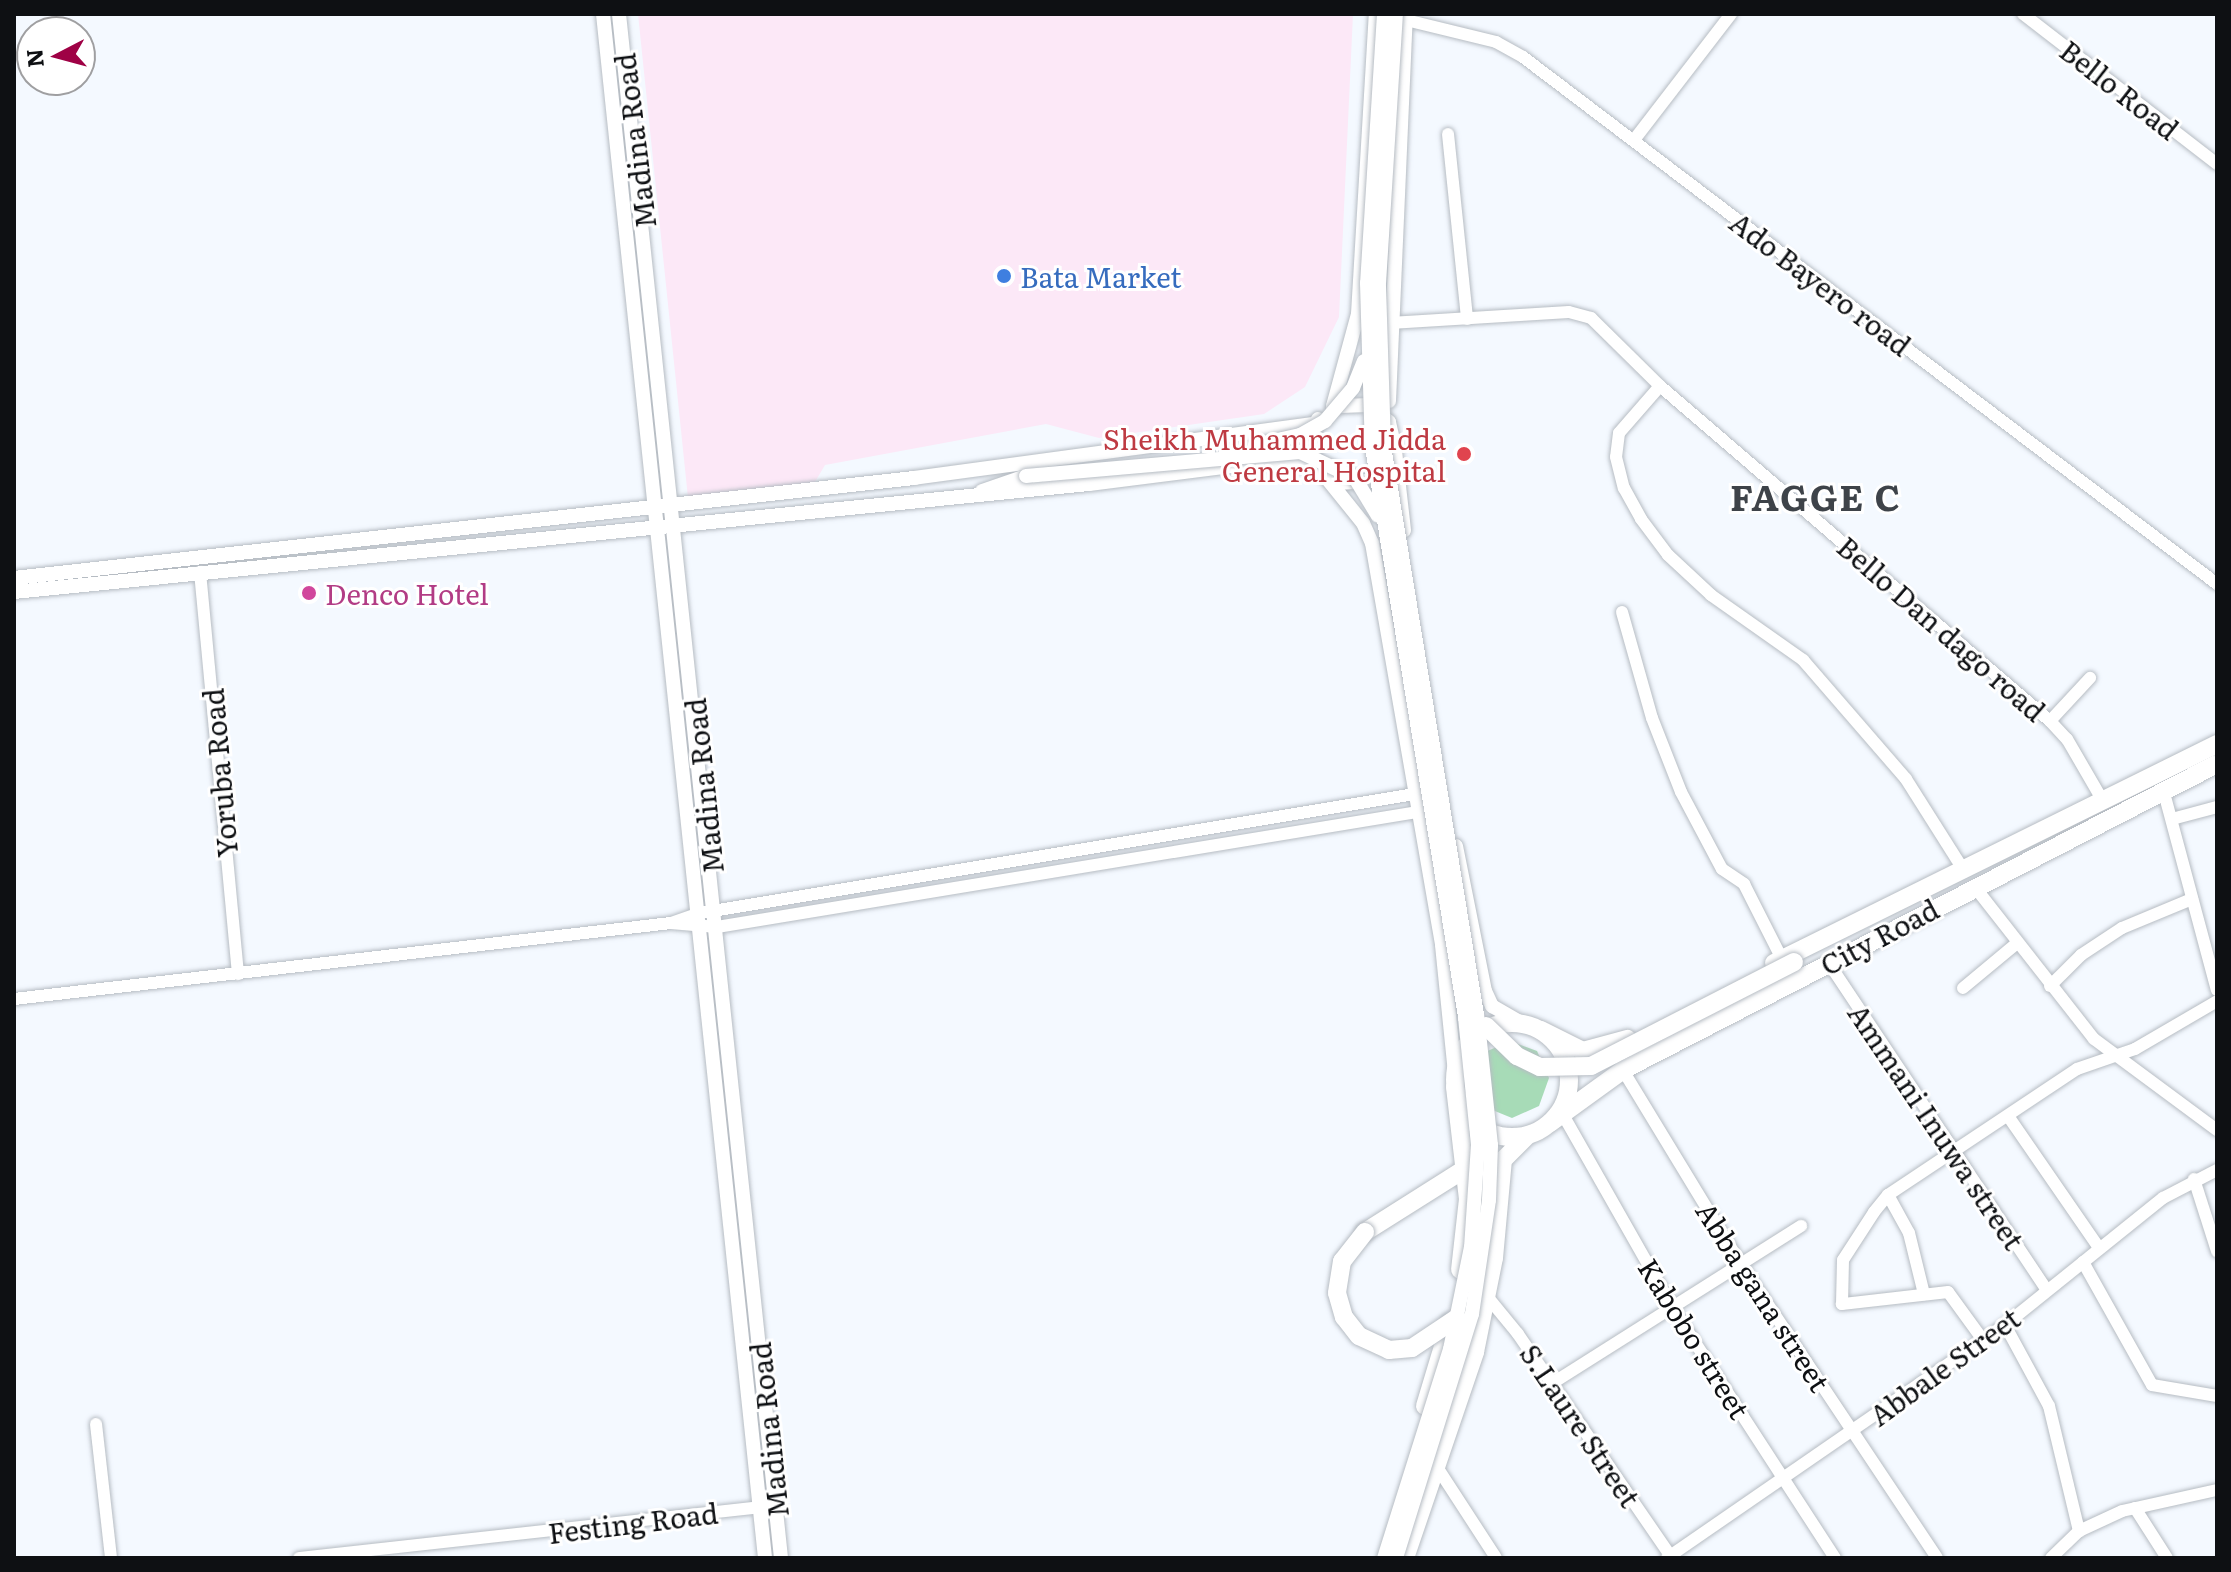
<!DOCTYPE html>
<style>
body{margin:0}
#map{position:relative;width:2231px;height:1572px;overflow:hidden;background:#f4f9ff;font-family:Literata,serif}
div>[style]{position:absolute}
.commercial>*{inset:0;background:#fce8f7}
.green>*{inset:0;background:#a7dbb7}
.roads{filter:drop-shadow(0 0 2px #b6bcc3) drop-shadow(0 0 2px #b6bcc3)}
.minor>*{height:12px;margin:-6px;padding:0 6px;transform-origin:6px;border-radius:6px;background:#fff}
.major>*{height:14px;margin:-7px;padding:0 7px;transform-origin:7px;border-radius:7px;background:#fff}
.highway>*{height:18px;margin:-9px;padding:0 9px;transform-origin:9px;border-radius:9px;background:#fff}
.highway>.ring{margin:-9px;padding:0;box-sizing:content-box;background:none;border:18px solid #fff;border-radius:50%}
.bridges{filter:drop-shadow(0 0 2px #b6bcc3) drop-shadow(0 0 2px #b6bcc3)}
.major-bridge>*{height:14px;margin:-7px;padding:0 7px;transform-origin:7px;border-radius:7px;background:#fff}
.highway-bridge>*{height:18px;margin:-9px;padding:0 9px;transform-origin:9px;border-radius:9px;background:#fff}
.dots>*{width:22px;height:22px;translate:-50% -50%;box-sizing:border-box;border:4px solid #fff;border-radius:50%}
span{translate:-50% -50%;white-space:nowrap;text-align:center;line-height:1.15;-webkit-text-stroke:6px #fff;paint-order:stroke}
.street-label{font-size:28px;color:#0e1013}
.shop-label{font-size:28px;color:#366cbe}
.left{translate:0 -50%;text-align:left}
.health-label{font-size:28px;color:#be3a42}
.right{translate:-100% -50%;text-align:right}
.hotel-label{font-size:28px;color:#b23c85}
.district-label{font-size:36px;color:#3e4349;font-weight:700;letter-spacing:2px}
.frame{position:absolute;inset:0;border:16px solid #0e1013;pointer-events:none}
.north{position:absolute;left:16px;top:16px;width:80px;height:80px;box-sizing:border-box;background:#fff;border:2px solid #9f9fa1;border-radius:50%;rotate:264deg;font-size:22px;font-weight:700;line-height:32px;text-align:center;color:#0e1013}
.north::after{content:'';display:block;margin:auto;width:28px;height:36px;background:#9f0145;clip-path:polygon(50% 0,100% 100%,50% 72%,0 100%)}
</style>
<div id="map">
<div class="commercial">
<i style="clip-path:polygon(638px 14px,1353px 14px,1339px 317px,1305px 387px,1264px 414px,1099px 438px,1046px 424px,825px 465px,815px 482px,688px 498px)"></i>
</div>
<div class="green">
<i style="clip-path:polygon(1510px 1041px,1537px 1051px,1549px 1078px,1539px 1106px,1512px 1118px,1485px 1107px,1483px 1053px)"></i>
</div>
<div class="roads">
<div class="minor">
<i style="left:2023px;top:14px;width:245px;rotate:37.7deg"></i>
<i style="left:1406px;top:20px;width:93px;rotate:13.7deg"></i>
<i style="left:1496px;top:42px;width:31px;rotate:29deg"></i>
<i style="left:1523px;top:57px;width:871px;rotate:37.21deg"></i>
<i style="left:1448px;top:134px;width:186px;rotate:84.1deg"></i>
<i style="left:1634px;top:140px;width:159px;rotate:-52.4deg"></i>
<i style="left:1390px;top:323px;width:179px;rotate:-3.5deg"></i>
<i style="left:1569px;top:312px;width:23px;rotate:15deg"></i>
<i style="left:1591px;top:318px;width:97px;rotate:44.6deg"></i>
<i style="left:1660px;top:386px;width:514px;rotate:40.66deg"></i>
<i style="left:2050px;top:721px;width:25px;rotate:47deg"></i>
<i style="left:2067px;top:739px;width:72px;rotate:59.9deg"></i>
<i style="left:1660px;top:386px;width:62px;rotate:131.1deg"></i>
<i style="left:1619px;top:433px;width:24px;rotate:97deg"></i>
<i style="left:1616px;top:457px;width:32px;rotate:76deg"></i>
<i style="left:1624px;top:488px;width:35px;rotate:61deg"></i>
<i style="left:1641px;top:519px;width:45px;rotate:53.1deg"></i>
<i style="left:1668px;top:555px;width:59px;rotate:42.9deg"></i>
<i style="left:1711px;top:595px;width:113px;rotate:35.2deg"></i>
<i style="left:1803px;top:660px;width:157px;rotate:49.1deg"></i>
<i style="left:1906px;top:779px;width:107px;rotate:57.7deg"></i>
<i style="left:200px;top:572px;width:404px;rotate:84.6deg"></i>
<i style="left:1622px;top:612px;width:110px;rotate:74.2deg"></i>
<i style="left:1652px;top:718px;width:79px;rotate:68.6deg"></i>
<i style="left:1681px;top:792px;width:87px;rotate:62deg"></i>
<i style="left:1722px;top:869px;width:27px;rotate:34deg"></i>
<i style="left:1744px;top:884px;width:84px;rotate:63.1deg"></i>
<i style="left:2050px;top:721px;width:59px;rotate:-47.1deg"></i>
<i style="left:2163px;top:789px;width:208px;rotate:75deg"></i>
<i style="left:1415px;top:794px;width:725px;rotate:170.55deg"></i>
<i style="left:700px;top:913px;width:31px;rotate:161deg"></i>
<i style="left:671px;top:923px;width:46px;rotate:5deg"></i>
<i style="left:717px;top:927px;width:709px;rotate:-9.33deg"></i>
<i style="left:2172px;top:819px;width:47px;rotate:-14.9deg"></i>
<i style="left:1974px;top:886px;width:194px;rotate:51.9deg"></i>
<i style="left:2094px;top:1039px;width:153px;rotate:36.5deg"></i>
<i style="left:1828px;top:962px;width:394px;rotate:56.3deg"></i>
<i style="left:2050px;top:986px;width:44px;rotate:-45deg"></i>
<i style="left:2081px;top:955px;width:49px;rotate:-33.4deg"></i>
<i style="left:2122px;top:928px;width:76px;rotate:-22.5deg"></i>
<i style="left:1963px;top:988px;width:69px;rotate:-39.7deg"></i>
<i style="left:14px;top:999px;width:661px;rotate:-6.6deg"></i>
<i style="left:1621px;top:1067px;width:231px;rotate:58.7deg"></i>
<i style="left:1741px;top:1264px;width:353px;rotate:56.3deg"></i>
<i style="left:1562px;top:1113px;width:223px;rotate:60.4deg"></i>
<i style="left:1672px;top:1307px;width:299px;rotate:57deg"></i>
<i style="left:2008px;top:1116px;width:160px;rotate:55.4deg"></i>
<i style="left:2194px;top:1179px;width:76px;rotate:72.3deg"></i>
<i style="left:1888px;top:1195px;width:43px;rotate:61.1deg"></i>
<i style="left:1909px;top:1233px;width:63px;rotate:76.2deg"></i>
<i style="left:2083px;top:1262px;width:141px;rotate:60.7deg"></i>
<i style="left:2152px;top:1385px;width:66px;rotate:9.6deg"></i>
<i style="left:1486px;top:1295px;width:50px;rotate:50.6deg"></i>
<i style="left:1518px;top:1334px;width:272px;rotate:55.5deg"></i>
<i style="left:2005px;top:1325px;width:92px;rotate:61.5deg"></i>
<i style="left:2049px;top:1406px;width:129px;rotate:76.5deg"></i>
<i style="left:1983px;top:1340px;width:59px;rotate:-126.1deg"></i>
<i style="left:1948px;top:1292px;width:107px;rotate:173.5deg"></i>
<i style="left:1842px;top:1304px;width:44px;rotate:-88.7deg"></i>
<i style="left:1843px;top:1260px;width:57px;rotate:-57.1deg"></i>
<i style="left:1874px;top:1212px;width:22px;rotate:-51deg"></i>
<i style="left:1888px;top:1195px;width:227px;rotate:-33.7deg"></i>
<i style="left:2077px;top:1069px;width:61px;rotate:-19deg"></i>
<i style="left:2135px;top:1049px;width:95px;rotate:-30.3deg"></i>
<i style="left:1551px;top:1384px;width:296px;rotate:-32.3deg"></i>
<i style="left:96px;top:1424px;width:135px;rotate:83.6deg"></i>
<i style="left:1437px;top:1467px;width:108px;rotate:57deg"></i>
<i style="left:2135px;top:1508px;width:59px;rotate:57.4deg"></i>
<i style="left:299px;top:1558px;width:480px;rotate:-6.3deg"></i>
<i style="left:1667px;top:1558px;width:411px;rotate:-34.6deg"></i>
<i style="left:2005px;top:1325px;width:203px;rotate:-38.8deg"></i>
<i style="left:2163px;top:1198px;width:61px;rotate:-27.4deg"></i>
<i style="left:2051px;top:1558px;width:39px;rotate:-44deg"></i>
<i style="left:2079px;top:1531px;width:47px;rotate:-24.9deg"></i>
<i style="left:2122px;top:1511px;width:97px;rotate:-12.5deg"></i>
</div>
<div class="major">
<i style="left:603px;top:14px;width:1552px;rotate:84.01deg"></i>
<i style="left:619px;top:14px;width:1552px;rotate:84.01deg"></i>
<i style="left:1389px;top:401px;width:387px;rotate:-87.5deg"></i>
<i style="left:1333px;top:406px;width:95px;rotate:-74.8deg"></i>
<i style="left:1358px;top:314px;width:301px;rotate:-86.6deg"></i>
<i style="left:1318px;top:419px;width:24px;rotate:109deg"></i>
<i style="left:1310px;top:442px;width:25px;rotate:74deg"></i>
<i style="left:1317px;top:466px;width:73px;rotate:51.1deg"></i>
<i style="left:1363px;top:523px;width:22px;rotate:66deg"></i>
<i style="left:1372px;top:543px;width:408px;rotate:80.1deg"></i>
<i style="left:1442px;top:945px;width:128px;rotate:84.2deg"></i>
<i style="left:1395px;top:451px;width:80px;rotate:83.5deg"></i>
<i style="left:1325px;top:476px;width:16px;rotate:27deg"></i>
<i style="left:1339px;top:483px;width:31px;rotate:-4deg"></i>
<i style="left:1370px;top:481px;width:30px;rotate:-46deg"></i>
<i style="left:1391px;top:459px;width:15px;rotate:-79deg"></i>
<i style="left:1394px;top:444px;width:23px;rotate:-103deg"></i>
<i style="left:1389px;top:422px;width:26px;rotate:-140deg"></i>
<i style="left:1369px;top:405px;width:36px;rotate:178deg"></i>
<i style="left:982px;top:491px;width:46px;rotate:-18.8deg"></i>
<i style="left:14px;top:578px;width:906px;rotate:-6.34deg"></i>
<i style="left:914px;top:478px;width:405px;rotate:-7.7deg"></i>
<i style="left:14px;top:592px;width:1080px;rotate:-5.74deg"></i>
<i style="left:1089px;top:484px;width:175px;rotate:-7.2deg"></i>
<i style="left:1263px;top:462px;width:54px;rotate:4.2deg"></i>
<i style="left:1456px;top:846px;width:148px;rotate:78.7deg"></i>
<i style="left:1485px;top:991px;width:17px;rotate:65deg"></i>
<i style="left:1492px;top:1006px;width:34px;rotate:30deg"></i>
</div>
<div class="highway">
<i style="left:1774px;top:963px;width:494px;rotate:-26.3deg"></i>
<i class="ring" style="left:1455px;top:1023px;width:96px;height:96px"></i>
<i style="left:1541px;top:1030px;width:47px;rotate:26.6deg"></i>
<i style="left:1583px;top:1051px;width:46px;rotate:-15.3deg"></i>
<i style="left:1455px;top:1087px;width:113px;rotate:83.4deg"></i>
<i style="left:1468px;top:1199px;width:71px;rotate:96.4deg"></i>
<i style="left:1550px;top:1123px;width:90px;rotate:-36deg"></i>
<i style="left:1623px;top:1070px;width:668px;rotate:-27.26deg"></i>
<i style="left:1365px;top:1232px;width:129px;rotate:-32.3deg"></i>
<i style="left:1425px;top:1406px;width:87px;rotate:-73.2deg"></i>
<i style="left:1405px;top:1558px;width:218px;rotate:-71.2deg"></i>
<i style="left:1475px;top:1352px;width:96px;rotate:-78.6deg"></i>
<i style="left:1494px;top:1258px;width:98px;rotate:-84.8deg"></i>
<i style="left:1503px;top:1160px;width:35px;rotate:-45deg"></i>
</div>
</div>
<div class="bridges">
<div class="major-bridge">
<i style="left:1384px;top:14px;width:270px;rotate:93.6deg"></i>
<i style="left:1367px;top:283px;width:164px;rotate:88.3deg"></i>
<i style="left:1372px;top:447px;width:578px;rotate:80.73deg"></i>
<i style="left:1465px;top:1017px;width:129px;rotate:84.2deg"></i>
<i style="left:1478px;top:1145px;width:102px;rotate:93.9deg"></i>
<i style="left:1471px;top:1247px;width:104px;rotate:101.6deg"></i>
<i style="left:1450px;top:1349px;width:219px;rotate:107.5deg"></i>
<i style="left:1255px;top:445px;width:46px;rotate:-12.5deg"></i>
<i style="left:1300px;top:435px;width:29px;rotate:-29deg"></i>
<i style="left:1325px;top:421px;width:43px;rotate:-49.7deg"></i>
<i style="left:1353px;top:388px;width:29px;rotate:-68deg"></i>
<i style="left:1026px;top:476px;width:275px;rotate:-5deg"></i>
<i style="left:1300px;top:452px;width:61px;rotate:25.3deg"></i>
<i style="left:1355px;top:478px;width:44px;rotate:58.8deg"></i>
<i style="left:1396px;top:1558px;width:256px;rotate:-72.7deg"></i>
<i style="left:1472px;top:1314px;width:115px;rotate:-81.5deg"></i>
<i style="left:1489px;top:1200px;width:55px;rotate:-87.9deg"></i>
<i style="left:1491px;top:1145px;width:131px;rotate:-96.1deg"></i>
<i style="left:1477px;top:1015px;width:577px;rotate:-99.28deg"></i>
<i style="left:1384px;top:446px;width:163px;rotate:-91.8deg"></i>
<i style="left:1379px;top:283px;width:270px;rotate:-86.4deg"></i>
</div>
<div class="highway-bridge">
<i style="left:1486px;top:1026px;width:43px;rotate:44.1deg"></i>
<i style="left:1517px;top:1056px;width:25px;rotate:26deg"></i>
<i style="left:1540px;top:1067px;width:51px;rotate:-1.1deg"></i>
<i style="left:1591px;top:1066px;width:228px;rotate:-27.1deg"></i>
<i style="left:1365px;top:1232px;width:37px;rotate:128deg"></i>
<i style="left:1342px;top:1261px;width:32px;rotate:99deg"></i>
<i style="left:1337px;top:1293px;width:25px;rotate:74deg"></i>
<i style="left:1344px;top:1317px;width:24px;rotate:52deg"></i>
<i style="left:1359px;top:1336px;width:33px;rotate:25deg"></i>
<i style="left:1389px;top:1350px;width:23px;rotate:-5deg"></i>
<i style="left:1412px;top:1348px;width:54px;rotate:-33.7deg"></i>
</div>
</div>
<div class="dots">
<i style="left:1004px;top:276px;background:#3f7fe0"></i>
<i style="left:1464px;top:454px;background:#e0444e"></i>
<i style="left:309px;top:593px;background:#d1479c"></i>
</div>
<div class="street-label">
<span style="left:2120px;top:89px;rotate:38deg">Bello Road</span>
<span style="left:634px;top:141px;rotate:-97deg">Madina Road</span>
<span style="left:1821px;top:283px;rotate:37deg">Ado Bayero road</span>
<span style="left:1942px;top:628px;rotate:41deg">Bello Dan dago road</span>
<span style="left:219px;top:773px;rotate:-95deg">Yoruba Road</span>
<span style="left:703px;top:786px;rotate:-96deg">Madina Road</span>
<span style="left:1879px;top:936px;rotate:-28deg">City Road</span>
<span style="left:1937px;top:1126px;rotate:56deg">Ammani Inuwa street</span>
<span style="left:1764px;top:1296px;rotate:57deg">Abba gana street</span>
<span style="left:1695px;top:1338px;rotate:58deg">Kabobo street</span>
<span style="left:1944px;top:1366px;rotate:-36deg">Abbale Street</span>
<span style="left:1581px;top:1425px;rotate:56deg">S.Laure Street</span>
<span style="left:768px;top:1430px;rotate:-96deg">Madina Road</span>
<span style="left:633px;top:1522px;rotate:-7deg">Festing Road</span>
</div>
<div class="shop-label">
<span class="left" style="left:1020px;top:276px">Bata Market</span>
</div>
<div class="health-label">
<span class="right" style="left:1446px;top:454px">Sheikh Muhammed Jidda<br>General Hospital</span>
</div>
<div class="hotel-label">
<span class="left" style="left:325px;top:593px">Denco Hotel</span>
</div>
<div class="district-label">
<span style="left:1816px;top:496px">FAGGE C</span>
</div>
<div class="frame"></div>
<div class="north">N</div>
</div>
